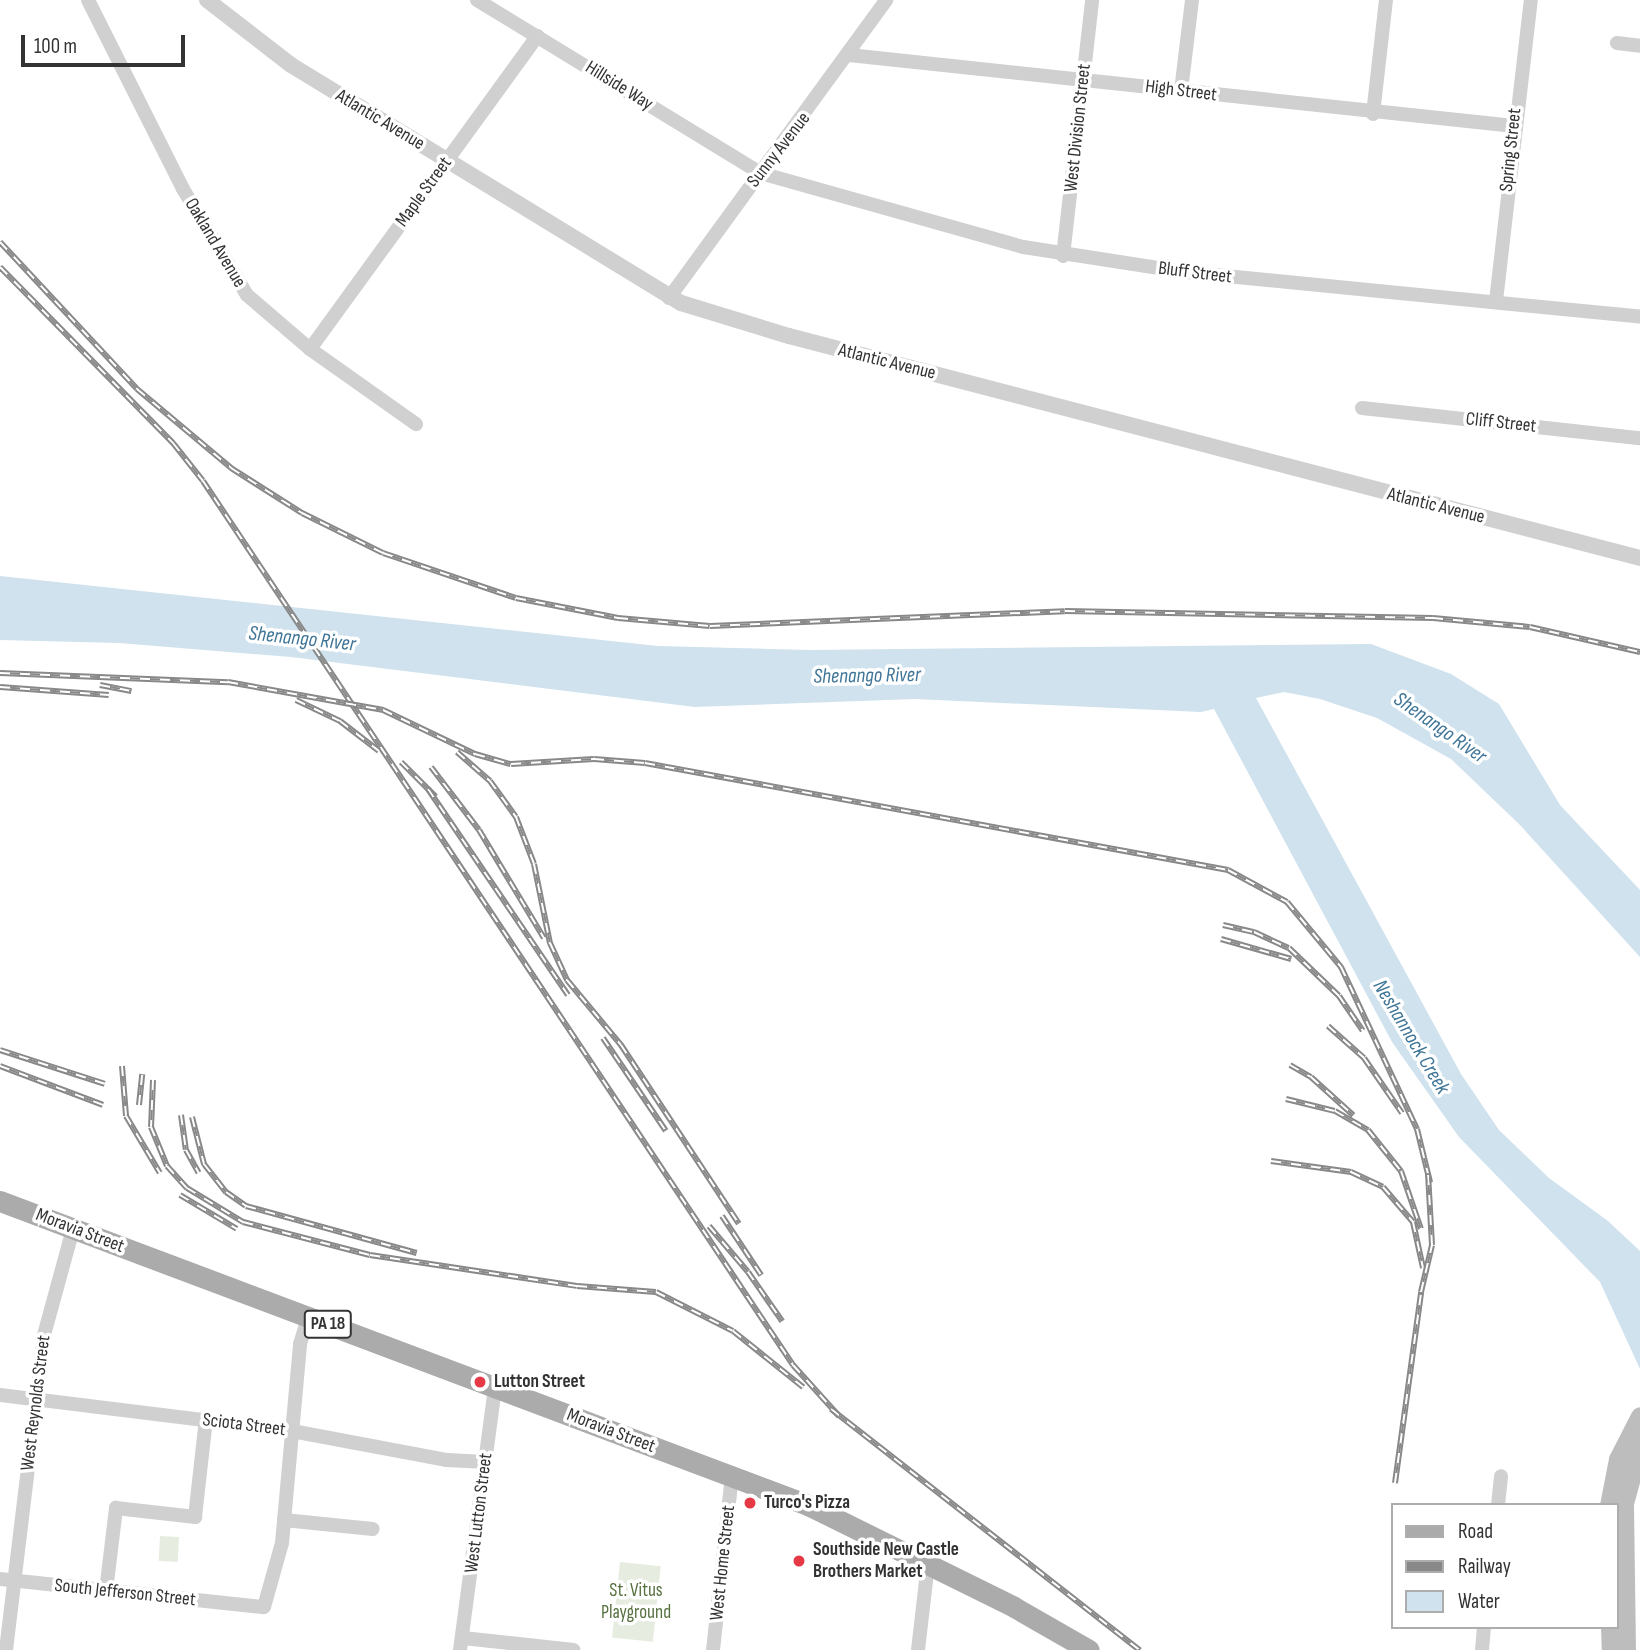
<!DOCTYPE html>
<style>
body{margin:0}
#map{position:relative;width:1640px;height:1650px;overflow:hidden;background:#fff;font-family:"Sofia Sans Condensed",sans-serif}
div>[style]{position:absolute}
.green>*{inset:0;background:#e6ecdf;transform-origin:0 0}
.water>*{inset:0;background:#cfe2ee}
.minor>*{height:14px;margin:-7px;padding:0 7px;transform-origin:7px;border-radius:7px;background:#d0d0d0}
.tertiary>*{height:16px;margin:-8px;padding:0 8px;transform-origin:8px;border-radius:8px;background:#d0d0d0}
.secondary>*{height:19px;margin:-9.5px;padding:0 9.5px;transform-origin:9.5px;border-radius:9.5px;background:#bdbdbd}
.primary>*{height:21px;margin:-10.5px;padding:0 10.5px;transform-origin:10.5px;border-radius:10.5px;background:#ababab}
.rail>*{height:6px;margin-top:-3px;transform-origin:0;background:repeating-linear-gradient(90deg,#fff 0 10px,#888 0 20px);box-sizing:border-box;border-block:2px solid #888}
.dots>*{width:19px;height:19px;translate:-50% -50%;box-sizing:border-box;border:4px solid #fff;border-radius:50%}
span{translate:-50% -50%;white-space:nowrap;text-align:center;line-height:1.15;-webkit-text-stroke:7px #fff;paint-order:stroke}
.shield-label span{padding:2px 5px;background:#fff;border:2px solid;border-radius:5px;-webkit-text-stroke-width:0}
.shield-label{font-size:18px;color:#333;font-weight:700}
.street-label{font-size:19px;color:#333}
.poi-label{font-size:19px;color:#333;font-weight:700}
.left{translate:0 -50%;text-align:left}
.park-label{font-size:19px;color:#56703f}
.water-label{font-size:21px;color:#3f7597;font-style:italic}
.legend{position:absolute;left:1391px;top:1503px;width:228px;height:126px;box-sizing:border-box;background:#fff;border:2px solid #adadad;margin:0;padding:9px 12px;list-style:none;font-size:21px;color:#333}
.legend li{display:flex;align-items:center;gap:14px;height:35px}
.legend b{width:35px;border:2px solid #adadad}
.scale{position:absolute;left:21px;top:35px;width:164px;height:32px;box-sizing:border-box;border:4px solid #333;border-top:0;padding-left:9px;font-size:21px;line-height:24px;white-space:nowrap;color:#333;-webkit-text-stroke:5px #fff;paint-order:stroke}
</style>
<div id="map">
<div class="green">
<i style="left:160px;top:1536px;width:19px;height:25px;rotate:3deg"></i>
<i style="left:620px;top:1562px;width:41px;height:76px;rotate:6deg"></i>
</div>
<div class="water">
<i style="clip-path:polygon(0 576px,658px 646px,809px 650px,1371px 644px,1451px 674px,1499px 704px,1560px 805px,1640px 890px,1640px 957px,1520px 825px,1451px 759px,1377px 718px,1320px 699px,1284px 692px,1256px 698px,1461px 1074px,1499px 1130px,1549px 1178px,1608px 1221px,1640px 1251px,1640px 1369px,1600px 1282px,1459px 1137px,1392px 1042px,1214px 709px,1201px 712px,915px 699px,695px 707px,291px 657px,119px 643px,0 640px)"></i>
</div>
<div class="minor">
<i style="left:88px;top:0;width:212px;rotate:63.3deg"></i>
<i style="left:183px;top:189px;width:124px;rotate:58.9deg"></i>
<i style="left:247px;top:295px;width:83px;rotate:40.6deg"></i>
<i style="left:310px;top:349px;width:130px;rotate:35.3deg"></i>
<i style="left:477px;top:0;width:332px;rotate:31.4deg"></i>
<i style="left:760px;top:173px;width:273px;rotate:15.7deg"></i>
<i style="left:1023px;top:247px;width:164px;rotate:8.8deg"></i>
<i style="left:1185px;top:272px;width:457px;rotate:5.6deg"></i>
<i style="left:1617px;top:43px;width:23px;rotate:7deg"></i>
<i style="left:849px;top:55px;width:669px;rotate:6.09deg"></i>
<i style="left:1181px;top:91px;width:92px;rotate:-83.1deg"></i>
<i style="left:1373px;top:114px;width:115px;rotate:-83.5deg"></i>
<i style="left:1063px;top:256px;width:258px;rotate:-83.5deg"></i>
<i style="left:669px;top:298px;width:369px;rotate:-53.9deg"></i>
<i style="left:1496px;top:301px;width:303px;rotate:-83.4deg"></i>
<i style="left:310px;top:349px;width:387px;rotate:-54deg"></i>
<i style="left:1362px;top:408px;width:280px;rotate:6.2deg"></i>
<i style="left:0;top:1395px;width:294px;rotate:7deg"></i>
<i style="left:292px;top:1431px;width:158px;rotate:10.6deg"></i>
<i style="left:447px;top:1460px;width:39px;rotate:3deg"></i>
<i style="left:1498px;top:1505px;width:29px;rotate:-84deg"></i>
<i style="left:284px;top:1520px;width:89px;rotate:5.8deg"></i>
<i style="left:0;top:1579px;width:265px;rotate:6.1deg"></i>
<i style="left:264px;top:1607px;width:66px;rotate:-74.3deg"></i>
<i style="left:282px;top:1543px;width:200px;rotate:-84.8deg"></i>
<i style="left:300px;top:1344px;width:28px;rotate:-73deg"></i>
<i style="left:106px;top:1591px;width:84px;rotate:-83.1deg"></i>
<i style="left:116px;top:1508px;width:80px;rotate:6.5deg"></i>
<i style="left:195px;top:1517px;width:99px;rotate:-83.6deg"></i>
<i style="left:463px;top:1638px;width:111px;rotate:6.2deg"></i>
<i style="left:6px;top:1650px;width:317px;rotate:-83.1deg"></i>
<i style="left:44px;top:1335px;width:110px;rotate:-74.7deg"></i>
<i style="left:460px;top:1650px;width:265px;rotate:-82.4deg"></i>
<i style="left:713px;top:1650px;width:175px;rotate:-83.8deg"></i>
<i style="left:918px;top:1650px;width:88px;rotate:-83.4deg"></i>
<i style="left:1482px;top:1650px;width:23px;rotate:-85deg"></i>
</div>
<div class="tertiary">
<i style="left:207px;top:0;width:106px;rotate:37.7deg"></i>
<i style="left:291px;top:65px;width:457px;rotate:31.4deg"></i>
<i style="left:681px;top:303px;width:113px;rotate:17deg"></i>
<i style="left:789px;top:336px;width:879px;rotate:14.62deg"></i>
</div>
<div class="secondary">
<i style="left:1609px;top:1505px;width:47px;rotate:-78.9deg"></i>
<i style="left:1618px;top:1459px;width:48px;rotate:-62.9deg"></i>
<i style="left:1610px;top:1627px;width:23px;rotate:88deg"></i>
<i style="left:1626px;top:1650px;width:147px;rotate:-90.8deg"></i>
<i style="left:1624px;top:1503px;width:60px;rotate:-74.6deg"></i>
</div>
<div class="primary">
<i style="left:0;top:1201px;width:863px;rotate:20.62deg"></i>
<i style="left:808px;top:1505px;width:230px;rotate:26.3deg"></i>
<i style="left:1014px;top:1607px;width:86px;rotate:29.8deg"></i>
</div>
<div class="rail">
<i style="left:0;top:242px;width:201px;rotate:47deg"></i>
<i style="left:137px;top:389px;width:123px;rotate:40deg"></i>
<i style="left:231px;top:468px;width:84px;rotate:32.4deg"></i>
<i style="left:302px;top:513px;width:90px;rotate:26.3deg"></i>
<i style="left:383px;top:553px;width:140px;rotate:18.7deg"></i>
<i style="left:516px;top:598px;width:104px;rotate:11.1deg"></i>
<i style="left:618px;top:618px;width:92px;rotate:5deg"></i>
<i style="left:710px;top:626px;width:355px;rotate:-2.4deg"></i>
<i style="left:1065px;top:611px;width:368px;rotate:1.1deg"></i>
<i style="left:1433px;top:618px;width:97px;rotate:5.3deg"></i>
<i style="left:1530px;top:627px;width:113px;rotate:12.8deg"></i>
<i style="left:0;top:267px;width:247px;rotate:45.5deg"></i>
<i style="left:173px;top:443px;width:48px;rotate:51.7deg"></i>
<i style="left:203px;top:481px;width:1063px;rotate:56.28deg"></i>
<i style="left:793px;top:1365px;width:69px;rotate:48deg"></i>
<i style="left:0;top:673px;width:228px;rotate:2.3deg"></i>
<i style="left:228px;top:682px;width:158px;rotate:10.2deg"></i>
<i style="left:383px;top:710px;width:102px;rotate:25.6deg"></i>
<i style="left:475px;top:754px;width:37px;rotate:16deg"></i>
<i style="left:511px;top:764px;width:83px;rotate:-3.4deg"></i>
<i style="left:594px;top:759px;width:51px;rotate:4.5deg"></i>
<i style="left:645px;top:763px;width:593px;rotate:10.4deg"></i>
<i style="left:1228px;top:870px;width:67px;rotate:28.5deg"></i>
<i style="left:1287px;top:902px;width:85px;rotate:50.3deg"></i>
<i style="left:1341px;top:967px;width:179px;rotate:64.9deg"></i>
<i style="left:1417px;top:1129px;width:55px;rotate:76.2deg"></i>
<i style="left:100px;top:685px;width:32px;rotate:11deg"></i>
<i style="left:0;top:687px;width:109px;rotate:4.2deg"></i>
<i style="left:296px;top:700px;width:49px;rotate:25.5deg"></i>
<i style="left:340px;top:721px;width:49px;rotate:37.6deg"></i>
<i style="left:457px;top:752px;width:44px;rotate:41.3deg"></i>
<i style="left:490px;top:781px;width:44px;rotate:54.2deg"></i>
<i style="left:516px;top:817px;width:50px;rotate:69deg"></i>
<i style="left:534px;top:864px;width:81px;rotate:78.6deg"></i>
<i style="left:550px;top:943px;width:41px;rotate:65.3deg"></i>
<i style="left:567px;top:980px;width:85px;rotate:50.3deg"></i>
<i style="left:621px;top:1045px;width:214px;rotate:56.6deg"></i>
<i style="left:401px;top:762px;width:49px;rotate:45deg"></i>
<i style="left:431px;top:767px;width:79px;rotate:52.7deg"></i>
<i style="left:479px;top:830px;width:126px;rotate:59deg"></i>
<i style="left:428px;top:789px;width:249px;rotate:55.8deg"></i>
<i style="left:1223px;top:925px;width:32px;rotate:13deg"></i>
<i style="left:1254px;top:932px;width:38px;rotate:25deg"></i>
<i style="left:1289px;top:948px;width:69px;rotate:43.8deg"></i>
<i style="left:1339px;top:996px;width:42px;rotate:55.6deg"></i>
<i style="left:1221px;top:939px;width:73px;rotate:15.9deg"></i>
<i style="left:1328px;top:1026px;width:48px;rotate:41.6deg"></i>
<i style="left:1364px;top:1058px;width:67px;rotate:55.4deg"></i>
<i style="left:603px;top:1038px;width:112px;rotate:55.9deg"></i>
<i style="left:0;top:1050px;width:110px;rotate:17.9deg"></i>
<i style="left:1290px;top:1065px;width:24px;rotate:30deg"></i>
<i style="left:1311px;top:1077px;width:57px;rotate:42.1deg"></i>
<i style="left:0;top:1066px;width:110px;rotate:20.7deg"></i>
<i style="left:122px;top:1066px;width:50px;rotate:85.4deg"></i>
<i style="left:126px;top:1116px;width:66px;rotate:59.2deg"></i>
<i style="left:153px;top:1080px;width:47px;rotate:92.4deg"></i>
<i style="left:151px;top:1127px;width:42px;rotate:67.7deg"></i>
<i style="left:167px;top:1166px;width:30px;rotate:48deg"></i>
<i style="left:187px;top:1188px;width:66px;rotate:31.3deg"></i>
<i style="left:243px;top:1222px;width:131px;rotate:14.6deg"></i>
<i style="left:370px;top:1255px;width:209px;rotate:8.5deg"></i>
<i style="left:577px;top:1286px;width:79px;rotate:4.3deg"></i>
<i style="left:656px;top:1292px;width:86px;rotate:26.9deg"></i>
<i style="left:733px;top:1331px;width:90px;rotate:38.7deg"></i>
<i style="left:1286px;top:1099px;width:50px;rotate:13.8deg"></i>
<i style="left:1335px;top:1111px;width:38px;rotate:30deg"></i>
<i style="left:1368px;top:1130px;width:53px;rotate:51.2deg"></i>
<i style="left:1401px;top:1171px;width:61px;rotate:71deg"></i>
<i style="left:139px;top:1105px;width:31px;rotate:-84deg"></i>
<i style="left:181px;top:1115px;width:35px;rotate:82deg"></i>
<i style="left:186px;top:1150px;width:26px;rotate:61deg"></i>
<i style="left:192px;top:1117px;width:49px;rotate:75.7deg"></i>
<i style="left:204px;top:1164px;width:36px;rotate:52deg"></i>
<i style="left:226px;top:1192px;width:24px;rotate:35deg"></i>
<i style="left:246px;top:1206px;width:177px;rotate:15.4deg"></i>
<i style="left:1271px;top:1161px;width:81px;rotate:7.8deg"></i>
<i style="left:1351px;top:1172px;width:35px;rotate:25deg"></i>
<i style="left:1383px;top:1187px;width:46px;rotate:49.4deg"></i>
<i style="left:1413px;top:1222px;width:47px;rotate:77.7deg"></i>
<i style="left:180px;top:1195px;width:66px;rotate:30.8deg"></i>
<i style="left:722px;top:1216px;width:71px;rotate:56.5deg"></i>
<i style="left:709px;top:1226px;width:60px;rotate:49.7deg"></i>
<i style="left:748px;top:1272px;width:60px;rotate:55.2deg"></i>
<i style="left:831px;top:1409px;width:392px;rotate:38deg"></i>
<i style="left:1395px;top:1483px;width:193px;rotate:-82.2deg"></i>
<i style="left:1421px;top:1292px;width:48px;rotate:-76.8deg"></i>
<i style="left:1432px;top:1245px;width:72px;rotate:-93.2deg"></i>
</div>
<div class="dots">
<i style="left:480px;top:1382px;background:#e63946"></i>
<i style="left:750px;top:1503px;background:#e63946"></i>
<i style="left:799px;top:1561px;background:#e63946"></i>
</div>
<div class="shield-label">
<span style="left:328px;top:1324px">PA 18</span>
</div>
<div class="street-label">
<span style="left:619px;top:86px;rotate:32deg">Hillside Way</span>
<span style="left:1181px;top:91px;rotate:7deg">High Street</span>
<span style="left:380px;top:120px;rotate:31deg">Atlantic Avenue</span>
<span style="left:1078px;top:128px;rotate:-84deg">West Division Street</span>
<span style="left:779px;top:150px;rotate:-52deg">Sunny Avenue</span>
<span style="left:1511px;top:150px;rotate:-84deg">Spring Street</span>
<span style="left:424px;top:192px;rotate:-54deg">Maple Street</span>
<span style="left:215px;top:243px;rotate:59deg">Oakland Avenue</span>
<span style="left:1195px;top:273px;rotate:7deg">Bluff Street</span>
<span style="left:887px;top:362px;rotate:14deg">Atlantic Avenue</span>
<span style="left:1501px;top:423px;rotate:6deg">Cliff Street</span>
<span style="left:1436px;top:506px;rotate:14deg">Atlantic Avenue</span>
<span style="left:80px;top:1231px;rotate:21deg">Moravia Street</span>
<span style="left:36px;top:1403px;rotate:-83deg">West Reynolds Street</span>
<span style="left:244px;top:1425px;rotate:7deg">Sciota Street</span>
<span style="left:611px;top:1431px;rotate:21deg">Moravia Street</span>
<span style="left:479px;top:1513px;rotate:-83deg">West Lutton Street</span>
<span style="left:723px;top:1563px;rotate:-84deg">West Home Street</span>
<span style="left:125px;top:1593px;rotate:6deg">South Jefferson Street</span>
</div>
<div class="poi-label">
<span class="left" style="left:494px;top:1382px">Lutton Street</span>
<span class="left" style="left:764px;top:1503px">Turco's Pizza</span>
<span class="left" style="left:813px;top:1561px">Southside New Castle<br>Brothers Market</span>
</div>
<div class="park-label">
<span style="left:636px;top:1602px">St. Vitus<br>Playground</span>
</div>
<div class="water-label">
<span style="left:302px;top:639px;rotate:6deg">Shenango River</span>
<span style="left:867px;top:676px;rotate:-1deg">Shenango River</span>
<span style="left:1440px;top:728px;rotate:35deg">Shenango River</span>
<span style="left:1411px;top:1037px;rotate:59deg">Neshannock Creek</span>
</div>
<ul class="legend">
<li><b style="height:9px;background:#ababab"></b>Road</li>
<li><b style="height:9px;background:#888"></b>Railway</li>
<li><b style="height:19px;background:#cfe2ee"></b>Water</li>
</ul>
<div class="scale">100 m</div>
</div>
